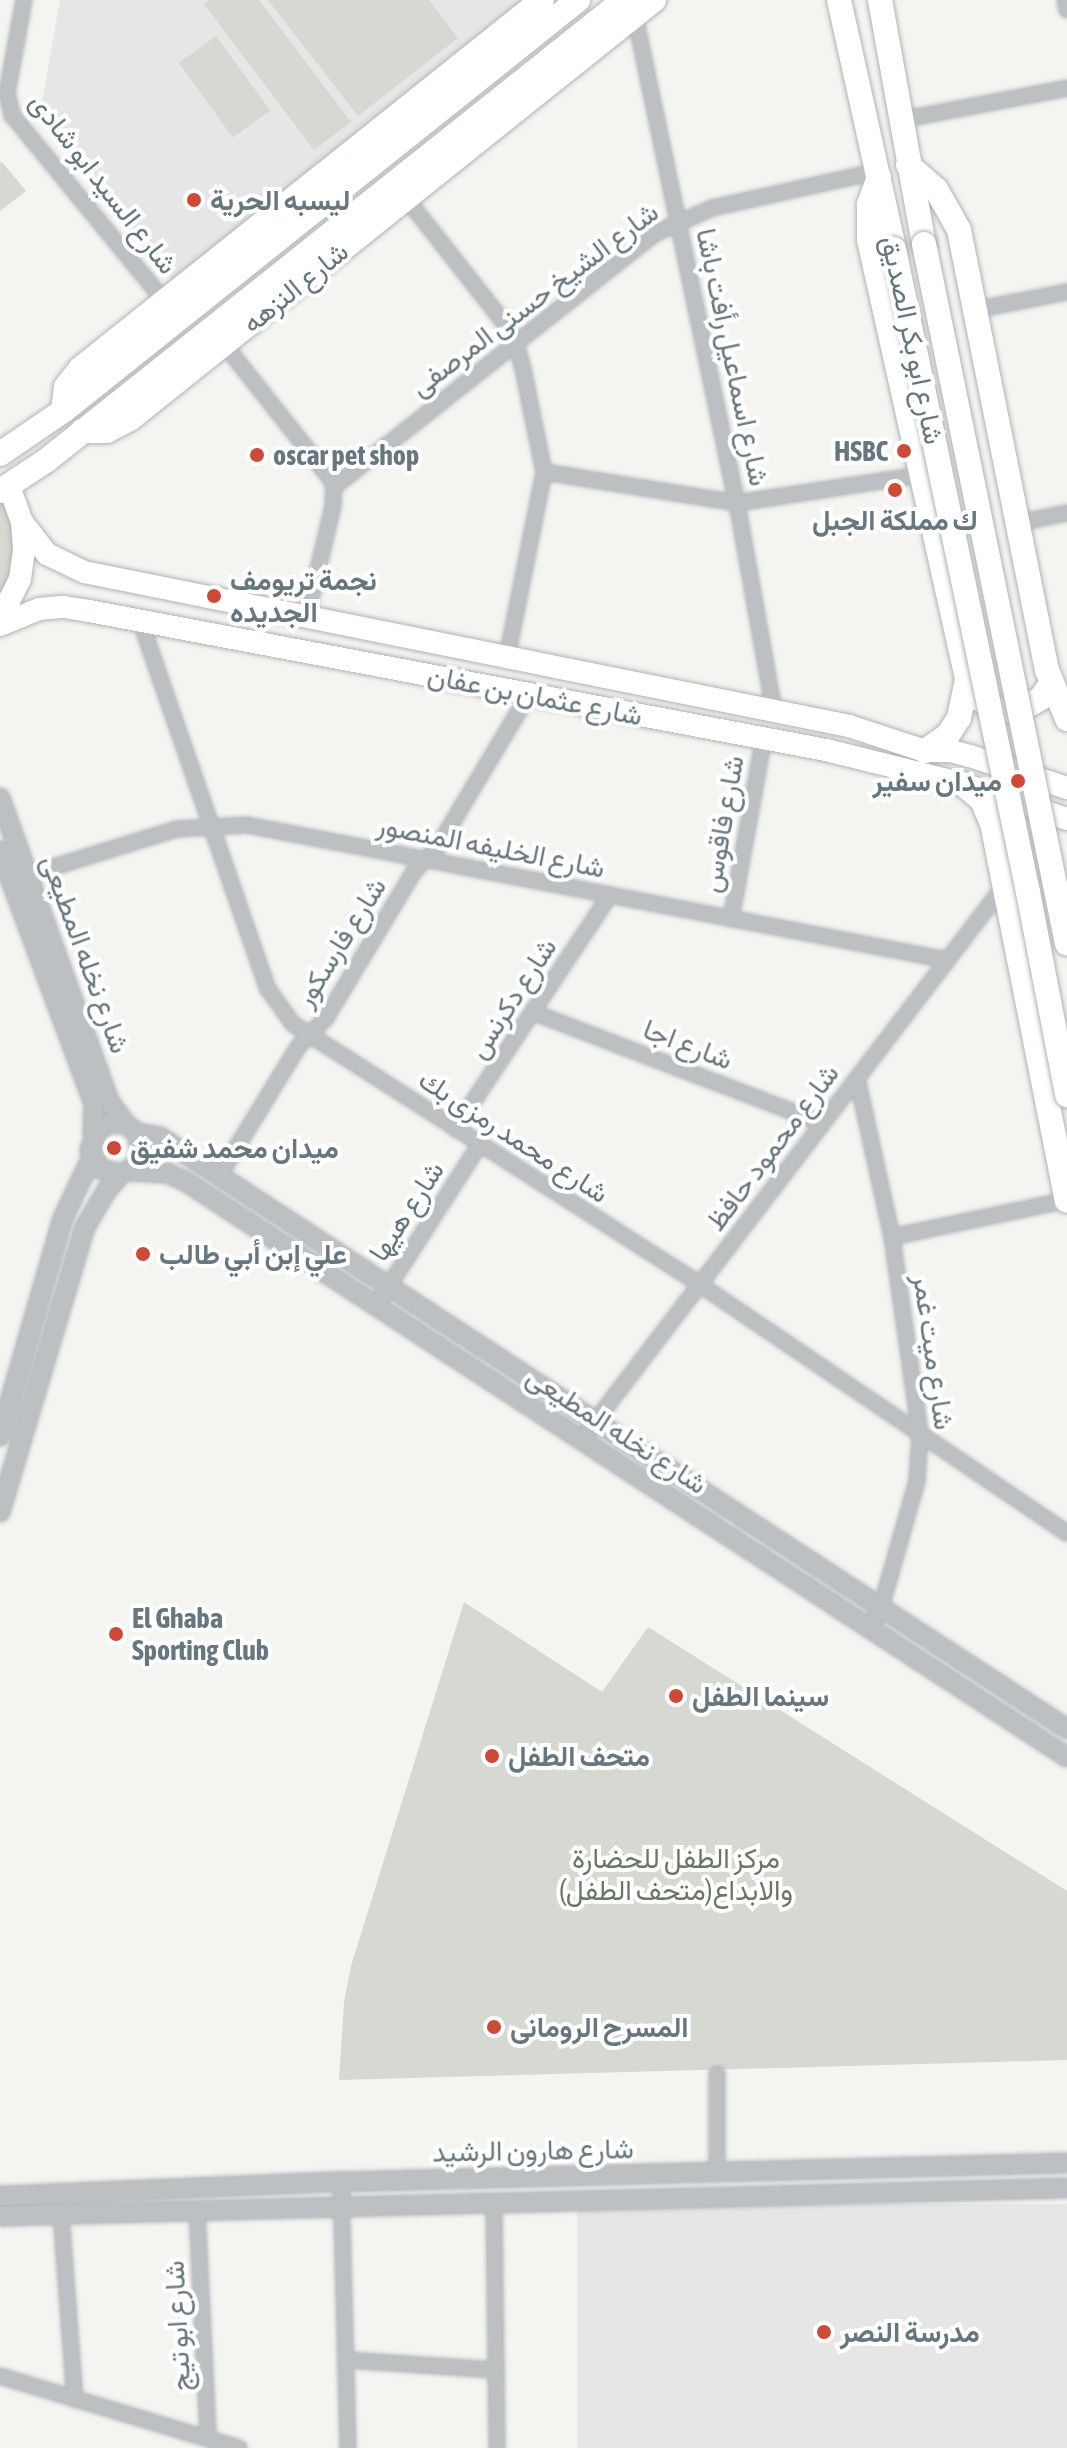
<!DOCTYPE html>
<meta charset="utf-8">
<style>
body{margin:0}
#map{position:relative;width:1067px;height:2448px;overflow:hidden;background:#f4f4f1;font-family:"Asap Condensed",Vazirmatn,sans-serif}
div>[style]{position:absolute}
.built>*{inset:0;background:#e5e6e5;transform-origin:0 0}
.green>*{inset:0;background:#d5d9d1;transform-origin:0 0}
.roads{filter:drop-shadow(0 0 2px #afb4b7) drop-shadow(0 0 2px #afb4b7)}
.minor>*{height:14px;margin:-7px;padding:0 7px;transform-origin:7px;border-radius:7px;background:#bcc0c3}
.tertiary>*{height:18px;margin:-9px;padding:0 9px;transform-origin:9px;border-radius:9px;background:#bcc0c3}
.secondary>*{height:22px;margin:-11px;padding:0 11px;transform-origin:11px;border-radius:11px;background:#fff}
.primary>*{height:24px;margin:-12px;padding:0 12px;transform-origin:12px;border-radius:12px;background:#fff}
.bridges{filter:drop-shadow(0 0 2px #aeb3b5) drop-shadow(0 0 2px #aeb3b5)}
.primary-bridge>*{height:24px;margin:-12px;padding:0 12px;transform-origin:12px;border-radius:12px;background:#fff}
.dots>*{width:22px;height:22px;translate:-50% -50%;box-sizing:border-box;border:4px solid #fff;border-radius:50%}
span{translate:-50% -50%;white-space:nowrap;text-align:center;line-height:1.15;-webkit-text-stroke:8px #fff;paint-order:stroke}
.street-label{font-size:28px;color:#67777f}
.poi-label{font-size:28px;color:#67777f;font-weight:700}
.left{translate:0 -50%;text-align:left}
.right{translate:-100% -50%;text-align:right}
.park-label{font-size:28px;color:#6a7765}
</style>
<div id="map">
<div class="built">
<i style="clip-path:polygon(60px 0,525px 0,176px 286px,40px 115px)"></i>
<i style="left:1067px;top:2204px;width:244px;height:490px;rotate:90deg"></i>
</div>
<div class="green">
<i style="clip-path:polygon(210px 0,259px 0,351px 122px,314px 150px,204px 4px)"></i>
<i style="clip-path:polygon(268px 0,429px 0,458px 38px,358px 116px)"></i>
<i style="left:216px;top:36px;width:92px;height:46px;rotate:54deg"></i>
<i style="clip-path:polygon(2px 162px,26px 191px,0 211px,0 163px)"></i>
<i style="clip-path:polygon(0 489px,13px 523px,14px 564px,0 604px)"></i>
<i style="clip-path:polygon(464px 1602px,602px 1692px,648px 1627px,1067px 1891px,1067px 2060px,339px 2080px,344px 2002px,351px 1966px)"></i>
</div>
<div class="roads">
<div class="minor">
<i style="left:24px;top:0;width:95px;rotate:100.4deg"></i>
<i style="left:7px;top:93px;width:23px;rotate:77deg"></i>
<i style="left:12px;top:115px;width:240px;rotate:50.7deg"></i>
<i style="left:1065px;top:0;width:10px;rotate:79deg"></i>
<i style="left:635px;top:16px;width:498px;rotate:78.2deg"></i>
<i style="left:737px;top:503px;width:211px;rotate:79.9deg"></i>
<i style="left:900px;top:120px;width:170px;rotate:-10.8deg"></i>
<i style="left:406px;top:198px;width:155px;rotate:51.8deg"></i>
<i style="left:502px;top:320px;width:27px;rotate:59deg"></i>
<i style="left:516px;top:343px;width:27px;rotate:75deg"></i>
<i style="left:523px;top:369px;width:105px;rotate:78.5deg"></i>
<i style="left:544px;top:472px;width:189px;rotate:101.3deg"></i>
<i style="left:974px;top:310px;width:95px;rotate:-11deg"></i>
<i style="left:224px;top:344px;width:171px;rotate:51.7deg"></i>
<i style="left:330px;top:478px;width:10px;rotate:66deg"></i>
<i style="left:334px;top:487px;width:19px;rotate:93deg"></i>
<i style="left:333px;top:506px;width:113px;rotate:103.3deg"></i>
<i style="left:544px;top:472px;width:195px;rotate:9.1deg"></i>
<i style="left:737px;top:503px;width:186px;rotate:-8.7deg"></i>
<i style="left:334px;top:487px;width:408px;rotate:-38.3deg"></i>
<i style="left:654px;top:234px;width:64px;rotate:-24.1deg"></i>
<i style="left:712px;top:208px;width:171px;rotate:-12.5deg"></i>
<i style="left:1017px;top:523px;width:51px;rotate:-11.3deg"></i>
<i style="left:140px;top:620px;width:391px;rotate:70.9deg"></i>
<i style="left:268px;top:989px;width:43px;rotate:54.5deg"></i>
<i style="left:293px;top:1024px;width:482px;rotate:32.6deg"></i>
<i style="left:699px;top:1284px;width:444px;rotate:34.1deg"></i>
<i style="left:28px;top:875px;width:156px;rotate:-17.2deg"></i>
<i style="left:177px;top:829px;width:70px;rotate:-3.3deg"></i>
<i style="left:247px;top:825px;width:713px;rotate:10.92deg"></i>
<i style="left:731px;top:919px;width:184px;rotate:-79.7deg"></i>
<i style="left:535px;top:1013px;width:307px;rotate:21deg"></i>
<i style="left:857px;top:1078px;width:163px;rotate:77.6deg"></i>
<i style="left:892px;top:1237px;width:199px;rotate:81.9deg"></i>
<i style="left:920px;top:1434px;width:47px;rotate:93.7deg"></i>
<i style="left:917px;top:1481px;width:131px;rotate:105.9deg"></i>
<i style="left:881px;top:1607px;width:25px;rotate:117deg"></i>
<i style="left:455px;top:1129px;width:281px;rotate:-56.5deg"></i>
<i style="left:219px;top:1176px;width:151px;rotate:-58.5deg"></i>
<i style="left:298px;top:1047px;width:40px;rotate:-46deg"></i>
<i style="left:326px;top:1018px;width:173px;rotate:-59deg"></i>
<i style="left:415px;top:870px;width:31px;rotate:-45deg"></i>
<i style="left:437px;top:848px;width:179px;rotate:-59.1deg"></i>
<i style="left:892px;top:1237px;width:179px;rotate:-11.9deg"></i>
<i style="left:376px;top:1306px;width:193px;rotate:-57.3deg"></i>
<i style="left:581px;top:1440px;width:697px;rotate:-52.64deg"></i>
<i style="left:717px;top:2174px;width:100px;rotate:-90deg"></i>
<i style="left:341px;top:2182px;width:266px;rotate:88.5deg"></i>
<i style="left:494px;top:2202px;width:246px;rotate:89.3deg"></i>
<i style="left:197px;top:2210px;width:229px;rotate:87.2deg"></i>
<i style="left:61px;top:2214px;width:186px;rotate:85.7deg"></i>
<i style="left:346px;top:2360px;width:151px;rotate:3.8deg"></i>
<i style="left:0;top:2376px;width:250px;rotate:16.8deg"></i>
</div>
<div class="tertiary">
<i style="left:0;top:798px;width:322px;rotate:70.2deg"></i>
<i style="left:109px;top:1101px;width:29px;rotate:54deg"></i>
<i style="left:0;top:851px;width:270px;rotate:69.6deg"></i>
<i style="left:94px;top:1104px;width:31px;rotate:92deg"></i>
<i style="left:137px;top:1133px;width:23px;rotate:10deg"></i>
<i style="left:160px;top:1137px;width:1083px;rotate:33.13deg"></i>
<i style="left:128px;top:1171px;width:39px;rotate:3deg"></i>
<i style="left:167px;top:1173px;width:20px;rotate:24deg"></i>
<i style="left:185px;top:1181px;width:1053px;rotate:33.15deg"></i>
<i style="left:0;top:1436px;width:227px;rotate:-73.9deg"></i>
<i style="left:63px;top:1218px;width:68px;rotate:-64.6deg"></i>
<i style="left:0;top:1512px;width:297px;rotate:-73.4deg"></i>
<i style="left:85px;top:1227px;width:43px;rotate:-59.3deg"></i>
<i style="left:107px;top:1190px;width:21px;rotate:-49deg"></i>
<i style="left:121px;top:1174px;width:15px;rotate:-28deg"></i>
<i style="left:134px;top:1167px;width:15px;rotate:-62deg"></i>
<i style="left:141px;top:1154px;width:21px;rotate:-101deg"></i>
<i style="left:137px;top:1133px;width:14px;rotate:-141deg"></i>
<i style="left:126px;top:1124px;width:15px;rotate:-176deg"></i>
<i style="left:111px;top:1123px;width:15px;rotate:152deg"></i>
<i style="left:98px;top:1130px;width:22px;rotate:112deg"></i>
<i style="left:90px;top:1150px;width:21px;rotate:62deg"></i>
<i style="left:100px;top:1169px;width:22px;rotate:13deg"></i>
<i style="left:0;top:2196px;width:341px;rotate:-2.4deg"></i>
<i style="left:341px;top:2182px;width:726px;rotate:-1.5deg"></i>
<i style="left:0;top:2216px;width:1067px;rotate:-1.5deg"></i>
</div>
<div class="secondary">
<i style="left:22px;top:522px;width:41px;rotate:52deg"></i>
<i style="left:47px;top:554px;width:41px;rotate:25.9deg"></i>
<i style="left:84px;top:572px;width:780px;rotate:11.38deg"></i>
<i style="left:849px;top:726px;width:80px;rotate:18.2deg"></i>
<i style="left:925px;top:751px;width:26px"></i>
<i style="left:951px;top:751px;width:20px;rotate:15deg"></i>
<i style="left:970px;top:756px;width:102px;rotate:18.3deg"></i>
<i style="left:0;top:619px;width:45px;rotate:-63.4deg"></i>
<i style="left:20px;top:579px;width:29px;rotate:-82deg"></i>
<i style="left:24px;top:550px;width:28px;rotate:-94deg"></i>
<i style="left:22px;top:522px;width:38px;rotate:-110deg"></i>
<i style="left:0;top:625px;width:42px;rotate:-22.3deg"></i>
<i style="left:39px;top:609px;width:25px;rotate:-5deg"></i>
<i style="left:64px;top:607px;width:25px;rotate:9deg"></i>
<i style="left:89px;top:611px;width:750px;rotate:10.68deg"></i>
<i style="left:826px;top:750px;width:141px;rotate:13.9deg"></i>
<i style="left:963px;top:784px;width:110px;rotate:18.6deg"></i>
</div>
<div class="primary">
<i style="left:839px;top:0;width:255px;rotate:77.5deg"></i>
<i style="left:880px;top:0;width:248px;rotate:79.8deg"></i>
<i style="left:908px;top:165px;width:37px;rotate:41deg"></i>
<i style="left:936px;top:189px;width:47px;rotate:60.7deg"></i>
<i style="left:959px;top:230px;width:449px;rotate:78.7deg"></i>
<i style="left:1047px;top:670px;width:53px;rotate:67.8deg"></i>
<i style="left:879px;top:177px;width:30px;rotate:110deg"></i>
<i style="left:869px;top:205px;width:35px;rotate:90deg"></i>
<i style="left:869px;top:240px;width:451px;rotate:77.4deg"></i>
<i style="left:967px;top:680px;width:39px;rotate:102deg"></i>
<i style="left:959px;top:718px;width:20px;rotate:123deg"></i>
<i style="left:948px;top:735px;width:28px;rotate:145deg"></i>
<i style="left:63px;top:411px;width:24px;rotate:-83deg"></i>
<i style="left:66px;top:387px;width:23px;rotate:-52deg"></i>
<i style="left:80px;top:369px;width:591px;rotate:-38.61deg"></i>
<i style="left:82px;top:431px;width:25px"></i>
<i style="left:107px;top:431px;width:26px;rotate:-28deg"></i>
<i style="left:130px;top:419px;width:671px;rotate:-38.65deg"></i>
<i style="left:0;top:454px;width:76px;rotate:-34.3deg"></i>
<i style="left:63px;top:411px;width:659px;rotate:-38.59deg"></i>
<i style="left:0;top:491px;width:56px;rotate:-33.4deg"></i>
<i style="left:47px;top:460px;width:738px;rotate:-38.56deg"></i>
<i style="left:975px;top:696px;width:21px;rotate:35deg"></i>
<i style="left:992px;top:708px;width:26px;rotate:7deg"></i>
<i style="left:1018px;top:711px;width:26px;rotate:-29deg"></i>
<i style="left:1041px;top:698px;width:17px;rotate:-54deg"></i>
<i style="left:963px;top:784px;width:25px;rotate:40deg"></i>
<i style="left:982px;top:800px;width:25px;rotate:67deg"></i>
<i style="left:992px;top:823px;width:385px;rotate:78.8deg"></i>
</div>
</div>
<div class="bridges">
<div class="primary-bridge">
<i style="left:924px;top:244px;width:714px;rotate:78.45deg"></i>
<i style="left:894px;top:249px;width:657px;rotate:78.23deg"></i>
<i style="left:1028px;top:892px;width:207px;rotate:79.1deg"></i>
</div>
</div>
<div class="dots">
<i style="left:194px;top:200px;background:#ce4a37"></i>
<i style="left:904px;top:451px;background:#ce4a37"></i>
<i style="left:257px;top:455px;background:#ce4a37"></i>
<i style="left:895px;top:490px;background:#ce4a37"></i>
<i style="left:214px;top:596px;background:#ce4a37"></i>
<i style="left:1018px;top:781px;background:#ce4a37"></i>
<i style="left:114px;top:1148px;background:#ce4a37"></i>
<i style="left:143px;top:1254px;background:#ce4a37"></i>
<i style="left:116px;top:1634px;background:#ce4a37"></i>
<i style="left:676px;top:1696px;background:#ce4a37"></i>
<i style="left:492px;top:1756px;background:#ce4a37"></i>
<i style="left:494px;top:2027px;background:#ce4a37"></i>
<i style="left:824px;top:2332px;background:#ce4a37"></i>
</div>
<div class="street-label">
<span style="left:104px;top:183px;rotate:52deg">شارع السيد ابو شادى</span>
<span style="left:295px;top:287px;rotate:-39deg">شارع النزهه</span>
<span style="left:534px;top:299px;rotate:-37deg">شارع الشيخ حسنى المرصفى</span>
<span style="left:913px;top:340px;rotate:78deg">شارع ابو بكر الصديق</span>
<span style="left:733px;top:357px;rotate:78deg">شارع اسماعيل رأفت باشا</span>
<span style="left:535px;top:695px;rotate:11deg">شارع عثمان بن عفان</span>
<span style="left:722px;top:824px;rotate:-80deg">شارع فاقوس</span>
<span style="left:491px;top:846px;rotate:11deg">شارع الخليفه المنصور</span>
<span style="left:340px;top:942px;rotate:-58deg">شارع فارسكور</span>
<span style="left:86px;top:954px;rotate:70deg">شارع نخله المطيعى</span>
<span style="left:512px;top:998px;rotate:-57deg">شارع دكرنس</span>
<span style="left:688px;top:1044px;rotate:21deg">شارع اجا</span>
<span style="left:514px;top:1136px;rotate:33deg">شارع محمد رمزى بك</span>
<span style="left:772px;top:1147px;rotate:-53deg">شارع محمود حافظ</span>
<span style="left:406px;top:1211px;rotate:-57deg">شارع هيها</span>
<span style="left:934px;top:1352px;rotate:82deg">شارع ميت غمر</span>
<span style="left:617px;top:1430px;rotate:33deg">شارع نخله المطيعى</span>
<span style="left:533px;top:2150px;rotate:-1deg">شارع هارون الرشيد</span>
<span style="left:177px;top:2326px;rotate:-93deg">شارع ابو تيج</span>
</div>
<div class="poi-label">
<span class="left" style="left:210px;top:200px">ليسبه الحرية</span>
<span class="right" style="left:888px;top:451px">HSBC</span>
<span class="left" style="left:273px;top:455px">oscar pet shop</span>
<span style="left:895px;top:520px">ك مملكة الجبل</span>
<span class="left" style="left:230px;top:596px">نجمة تريومف<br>الجديده</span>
<span class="right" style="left:1002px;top:781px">ميدان سفير</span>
<span class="left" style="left:130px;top:1148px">ميدان محمد شفيق</span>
<span class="left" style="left:159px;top:1254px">علي إبن أبي طالب</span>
<span class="left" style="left:132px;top:1634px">El Ghaba<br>Sporting Club</span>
<span class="left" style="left:692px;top:1696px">سينما الطفل</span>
<span class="left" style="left:508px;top:1756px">متحف الطفل</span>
<span class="left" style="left:510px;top:2027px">المسرح الرومانى</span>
<span class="left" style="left:840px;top:2332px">مدرسة النصر</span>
</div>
<div class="park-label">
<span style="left:676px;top:1874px">مركز الطفل للحضارة<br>والابداع(متحف الطفل)</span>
</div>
</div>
